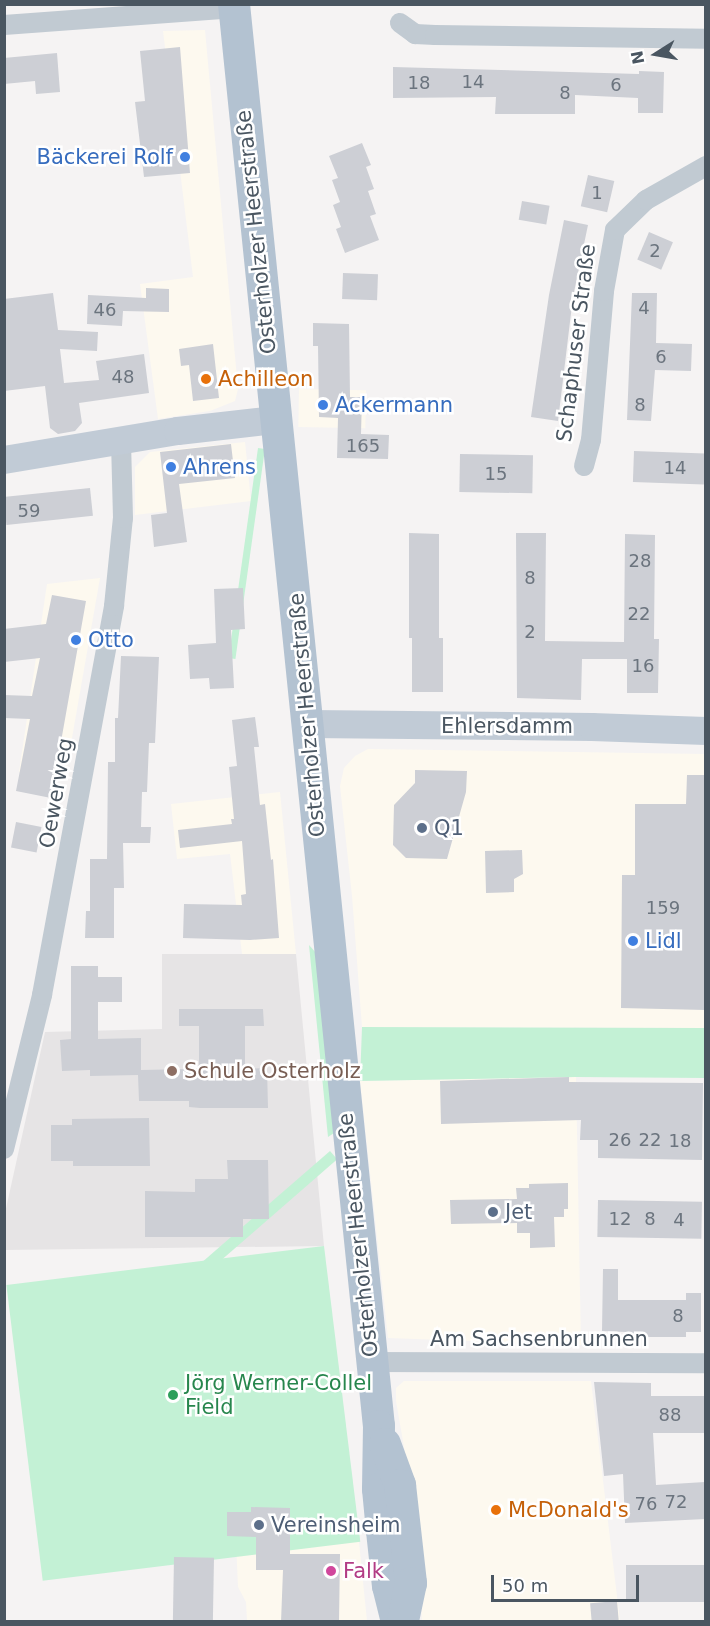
<!DOCTYPE html>
<meta charset="utf-8">
<style>
body{margin:0}
#map{position:relative;width:710px;height:1626px;overflow:hidden;background:#f5f3f3;font-family:"DejaVu Sans",sans-serif}
div>[style]{position:absolute}
.commercial>*{inset:0;background:#fdf9ef;transform-origin:0 0}
.education>*{inset:0;background:#e6e4e5}
.green>*{inset:0;background:#c3f1d5;transform-origin:0 0}
.building>*{inset:0;background:#cdcfd5;transform-origin:0 0}
.street>*{height:20px;margin:-10px;padding:0 10px;transform-origin:10px;border-radius:10px;background:#c1cad2}
.secondary>*{height:28px;margin:-14px;padding:0 14px;transform-origin:14px;border-radius:14px;background:#c1cbd6}
.primary>*{height:32px;margin:-16px;padding:0 16px;transform-origin:16px;border-radius:16px;background:#b3c2d1}
.dots>*{width:16px;height:16px;translate:-50% -50%;box-sizing:border-box;border:3px solid #fff;border-radius:50%}
span{translate:-50% -50%;white-space:nowrap;text-align:center;line-height:1.15;-webkit-text-stroke:5px #fff;paint-order:stroke}
.number-label{font-size:18px;color:#6b747e}
.number-label span{-webkit-text-stroke-width:0}
.shop-label{font-size:21px;color:#366cbe}
.right{translate:-100% -50%;text-align:right}
.left{translate:0 -50%;text-align:left}
.street-label{font-size:21px;color:#4a5661}
.food-label{font-size:21px;color:#c56008}
.service-label{font-size:21px;color:#4e5e75}
.education-label{font-size:21px;color:#785e54}
.leisure-label{font-size:21px;color:#27864d}
.hotel-label{font-size:21px;color:#b23c85}
.frame{position:absolute;inset:0;border:6px solid #4a5661;pointer-events:none}
.north{position:absolute;left:626px;top:24px;width:60px;height:60px;-webkit-text-stroke:4px #fff;paint-order:stroke;rotate:259deg;font-size:16px;font-weight:700;line-height:24px;text-align:center;color:#4a5661}
.north::after{content:'';display:block;margin:auto;width:21px;height:27px;background:#4a5661;clip-path:polygon(50% 0,100% 100%,50% 72%,0 100%)}
.scale{position:absolute;left:491px;top:1575px;width:148px;height:27px;box-sizing:border-box;border:3px solid #4a5661;border-top:0;padding-left:8px;font-size:18px;line-height:21px;white-space:nowrap;color:#4a5661;-webkit-text-stroke:4px #fff;paint-order:stroke}
</style>
<div id="map">
<div class="commercial">
<i style="clip-path:polygon(205px 30px,238px 389px,235px 401px,210px 411px,158px 419px,140px 284px,193px 277px,163px 31px)"></i>
<i style="left:299px;top:389px;width:67px;height:38px;rotate:1deg"></i>
<i style="clip-path:polygon(245px 442px,251px 501px,135px 515px,135px 467px,150px 452px)"></i>
<i style="clip-path:polygon(100px 578px,65px 778px,19px 772px,47px 584px)"></i>
<i style="clip-path:polygon(368px 749px,705px 754px,705px 1028px,362px 1027px,352px 896px,340px 786px,344px 768px,355px 756px)"></i>
<i style="clip-path:polygon(280px 792px,296px 954px,242px 954px,230px 854px,177px 859px,171px 804px)"></i>
<i style="clip-path:polygon(576px 1077px,581px 1345px,388px 1338px,360px 1081px)"></i>
<i style="clip-path:polygon(404px 1381px,591px 1381px,620px 1621px,422px 1621px,417px 1522px,396px 1401px,396px 1388px)"></i>
<i style="clip-path:polygon(236px 1542px,359px 1542px,367px 1621px,247px 1621px,246px 1602px,238px 1587px)"></i>
</div>
<div class="education">
<i style="clip-path:polygon(162px 954px,296px 954px,324px 1246px,5px 1250px,5px 1213px,45px 1032px,162px 1029px)"></i>
</div>
<div class="green">
<i style="left:258px;top:448px;width:7px;height:212px;rotate:8deg"></i>
<i style="clip-path:polygon(309px 945px,317px 954px,334px 1133px,328px 1137px)"></i>
<i style="clip-path:polygon(362px 1027px,705px 1028px,705px 1078px,576px 1077px,360px 1081px)"></i>
<i style="left:330px;top:1151px;width:11px;height:337px;rotate:49deg"></i>
<i style="left:324px;top:1246px;width:298px;height:320px;rotate:83deg"></i>
</div>
<div class="building">
<i style="clip-path:polygon(180px 47px,190px 173px,144px 177px,135px 102px,145px 101px,140px 51px)"></i>
<i style="clip-path:polygon(57px 53px,60px 92px,36px 94px,35px 81px,4px 84px,4px 58px)"></i>
<i style="clip-path:polygon(393px 67px,639px 74px,639px 71px,664px 72px,663px 113px,638px 113px,638px 98px,575px 95px,575px 114px,495px 114px,496px 97px,393px 98px)"></i>
<i style="clip-path:polygon(362px 143px,371px 165px,366px 167px,374px 189px,368px 191px,376px 214px,370px 216px,379px 240px,345px 253px,336px 229px,341px 227px,333px 205px,340px 202px,332px 180px,338px 178px,329px 156px)"></i>
<i style="left:588px;top:175px;width:27px;height:32px;rotate:13deg"></i>
<i style="left:522px;top:201px;width:28px;height:19px;rotate:10deg"></i>
<i style="clip-path:polygon(564px 220px,588px 225px,573px 297px,558px 421px,531px 417px,549px 295px)"></i>
<i style="left:649px;top:232px;width:26px;height:30px;rotate:23deg"></i>
<i style="left:343px;top:273px;width:35px;height:26px;rotate:2deg"></i>
<i style="clip-path:polygon(146px 288px,169px 289px,169px 312px,123px 311px,122px 326px,87px 324px,88px 295px,146px 298px)"></i>
<i style="clip-path:polygon(53px 293px,58px 330px,98px 332px,97px 351px,60px 349px,64px 383px,99px 380px,96px 361px,144px 354px,149px 393px,79px 403px,82px 423px,75px 431px,58px 434px,50px 428px,45px 386px,4px 391px,4px 299px)"></i>
<i style="clip-path:polygon(632px 293px,657px 293px,656px 343px,692px 344px,691px 371px,655px 370px,651px 421px,627px 420px)"></i>
<i style="clip-path:polygon(313px 323px,349px 324px,350px 397px,362px 397px,361px 434px,389px 435px,388px 459px,337px 458px,338px 418px,319px 417px,318px 346px,313px 346px)"></i>
<i style="clip-path:polygon(213px 344px,219px 398px,193px 401px,189px 365px,181px 366px,179px 349px)"></i>
<i style="clip-path:polygon(231px 444px,235px 478px,179px 484px,187px 542px,154px 547px,151px 515px,167px 513px,160px 452px)"></i>
<i style="left:634px;top:451px;width:71px;height:31px;rotate:2deg"></i>
<i style="left:460px;top:454px;width:73px;height:38px;rotate:1deg"></i>
<i style="left:90px;top:488px;width:28px;height:87px;rotate:84deg"></i>
<i style="clip-path:polygon(409px 533px,439px 534px,439px 638px,443px 638px,443px 692px,412px 692px,412px 638px,409px 638px)"></i>
<i style="clip-path:polygon(516px 533px,546px 533px,545px 641px,624px 642px,625px 534px,655px 535px,654px 639px,659px 639px,658px 693px,627px 693px,627px 659px,582px 659px,581px 700px,517px 698px)"></i>
<i style="clip-path:polygon(243px 588px,245px 629px,231px 630px,234px 688px,210px 689px,209px 678px,190px 679px,188px 645px,216px 643px,214px 589px)"></i>
<i style="clip-path:polygon(52px 595px,86px 601px,51px 798px,16px 791px,30px 719px,4px 718px,4px 695px,32px 696px,40px 658px,4px 662px,4px 629px,46px 624px)"></i>
<i style="clip-path:polygon(121px 656px,159px 657px,155px 743px,149px 743px,147px 792px,142px 792px,141px 827px,151px 827px,150px 843px,123px 843px,124px 888px,114px 888px,114px 938px,85px 938px,86px 911px,90px 911px,90px 859px,107px 859px,108px 762px,115px 762px,115px 718px,118px 718px)"></i>
<i style="clip-path:polygon(255px 717px,259px 747px,254px 747px,260px 805px,265px 804px,271px 860px,273px 859px,279px 938px,250px 940px,183px 938px,184px 904px,242px 905px,241px 895px,246px 894px,242px 841px,180px 848px,178px 830px,232px 824px,231px 819px,234px 819px,229px 767px,237px 766px,232px 720px)"></i>
<i style="clip-path:polygon(415px 770px,467px 771px,466px 792px,447px 859px,406px 858px,393px 845px,394px 805px,415px 783px)"></i>
<i style="clip-path:polygon(687px 775px,705px 775px,705px 1010px,621px 1008px,622px 875px,635px 875px,635px 804px,686px 804px)"></i>
<i style="left:16px;top:822px;width:26px;height:26px;rotate:11deg"></i>
<i style="clip-path:polygon(522px 850px,523px 874px,514px 879px,514px 892px,486px 893px,485px 851px)"></i>
<i style="clip-path:polygon(71px 966px,98px 966px,98px 977px,122px 977px,122px 1002px,98px 1002px,98px 1039px,141px 1038px,141px 1070px,189px 1069px,189px 1065px,199px 1065px,199px 1026px,179px 1026px,179px 1009px,263px 1009px,264px 1026px,245px 1026px,245px 1069px,267px 1068px,268px 1108px,200px 1108px,189px 1107px,189px 1101px,139px 1101px,138px 1075px,90px 1076px,90px 1070px,62px 1071px,60px 1040px,71px 1039px)"></i>
<i style="clip-path:polygon(569px 1077px,569px 1082px,703px 1083px,702px 1160px,598px 1158px,598px 1140px,580px 1140px,581px 1120px,441px 1124px,440px 1081px)"></i>
<i style="clip-path:polygon(149px 1118px,150px 1166px,73px 1166px,73px 1161px,51px 1161px,51px 1125px,72px 1125px,72px 1119px)"></i>
<i style="clip-path:polygon(227px 1160px,268px 1160px,269px 1219px,243px 1219px,243px 1237px,145px 1237px,145px 1191px,195px 1192px,195px 1179px,228px 1179px)"></i>
<i style="clip-path:polygon(568px 1183px,568px 1209px,564px 1209px,564px 1217px,554px 1217px,555px 1247px,530px 1248px,530px 1233px,517px 1233px,517px 1223px,451px 1224px,450px 1200px,517px 1199px,516px 1188px,529px 1188px,529px 1184px)"></i>
<i style="left:598px;top:1200px;width:104px;height:37px;rotate:1deg"></i>
<i style="clip-path:polygon(603px 1269px,618px 1269px,618px 1300px,686px 1300px,686px 1293px,701px 1293px,701px 1332px,686px 1332px,686px 1337px,626px 1337px,626px 1332px,602px 1331px)"></i>
<i style="clip-path:polygon(594px 1382px,651px 1383px,651px 1396px,705px 1396px,705px 1433px,653px 1433px,656px 1485px,705px 1482px,705px 1519px,625px 1523px,623px 1474px,604px 1476px)"></i>
<i style="clip-path:polygon(251px 1507px,290px 1508px,290px 1554px,340px 1554px,339px 1622px,281px 1622px,283px 1570px,256px 1570px,256px 1537px,227px 1536px,227px 1512px,251px 1512px)"></i>
<i style="left:174px;top:1557px;width:40px;height:65px;rotate:1deg"></i>
<i style="left:705px;top:1565px;width:37px;height:79px;rotate:90deg"></i>
<i style="left:617px;top:1601px;width:21px;height:27px;rotate:85deg"></i>
</div>
<div class="street">
<i style="left:400px;top:23px;width:19px;rotate:36deg"></i>
<i style="left:415px;top:34px;width:20px;rotate:3deg"></i>
<i style="left:435px;top:35px;width:271px;rotate:0.8deg"></i>
<i style="left:4px;top:25px;width:232px;rotate:-4.2deg"></i>
<i style="left:584px;top:466px;width:27px;rotate:-75deg"></i>
<i style="left:591px;top:440px;width:150px;rotate:-85deg"></i>
<i style="left:604px;top:291px;width:62px;rotate:-79.8deg"></i>
<i style="left:615px;top:230px;width:43px;rotate:-44.1deg"></i>
<i style="left:646px;top:200px;width:69px;rotate:-29.5deg"></i>
<i style="left:4px;top:1149px;width:159px;rotate:-76.1deg"></i>
<i style="left:42px;top:995px;width:396px;rotate:-79.5deg"></i>
<i style="left:114px;top:606px;width:88px;rotate:-84.2deg"></i>
<i style="left:123px;top:518px;width:77px;rotate:-91.5deg"></i>
<i style="left:372px;top:1362px;width:334px;rotate:0.2deg"></i>
</div>
<div class="secondary">
<i style="left:4px;top:460px;width:176px;rotate:-9.5deg"></i>
<i style="left:178px;top:431px;width:98px;rotate:-6.5deg"></i>
<i style="left:309px;top:724px;width:283px;rotate:0.6deg"></i>
<i style="left:592px;top:727px;width:114px;rotate:2deg"></i>
</div>
<div class="primary">
<i style="left:234px;top:4px;width:1429px;rotate:84.18deg"></i>
<i style="left:379px;top:1426px;width:63px;rotate:90.9deg"></i>
<i style="left:378px;top:1489px;width:42px;rotate:84.6deg"></i>
<i style="left:382px;top:1531px;width:55px;rotate:83.8deg"></i>
<i style="left:388px;top:1586px;width:37px;rotate:76deg"></i>
<i style="left:385px;top:1444px;width:44px;rotate:69.9deg"></i>
<i style="left:400px;top:1485px;width:99px;rotate:83.6deg"></i>
<i style="left:411px;top:1583px;width:40px;rotate:102deg"></i>
</div>
<div class="dots">
<i style="left:185px;top:157px;background:#3f7fe0"></i>
<i style="left:206px;top:379px;background:#e8710a"></i>
<i style="left:323px;top:405px;background:#3f7fe0"></i>
<i style="left:171px;top:467px;background:#3f7fe0"></i>
<i style="left:76px;top:640px;background:#3f7fe0"></i>
<i style="left:422px;top:828px;background:#5c6f8a"></i>
<i style="left:633px;top:941px;background:#3f7fe0"></i>
<i style="left:172px;top:1071px;background:#8d6e63"></i>
<i style="left:493px;top:1212px;background:#5c6f8a"></i>
<i style="left:173px;top:1395px;background:#2e9e5b"></i>
<i style="left:496px;top:1510px;background:#e8710a"></i>
<i style="left:259px;top:1525px;background:#5c6f8a"></i>
<i style="left:331px;top:1571px;background:#d1479c"></i>
</div>
<div class="number-label">
<span style="left:473px;top:82px">14</span>
<span style="left:419px;top:83px">18</span>
<span style="left:616px;top:85px">6</span>
<span style="left:565px;top:93px">8</span>
<span style="left:597px;top:193px">1</span>
<span style="left:655px;top:251px">2</span>
<span style="left:644px;top:308px">4</span>
<span style="left:105px;top:310px">46</span>
<span style="left:661px;top:357px">6</span>
<span style="left:123px;top:377px">48</span>
<span style="left:640px;top:405px">8</span>
<span style="left:363px;top:446px">165</span>
<span style="left:675px;top:468px">14</span>
<span style="left:496px;top:474px">15</span>
<span style="left:29px;top:511px">59</span>
<span style="left:640px;top:561px">28</span>
<span style="left:530px;top:578px">8</span>
<span style="left:639px;top:614px">22</span>
<span style="left:530px;top:632px">2</span>
<span style="left:643px;top:666px">16</span>
<span style="left:663px;top:908px">159</span>
<span style="left:620px;top:1140px">26</span>
<span style="left:650px;top:1140px">22</span>
<span style="left:680px;top:1141px">18</span>
<span style="left:620px;top:1219px">12</span>
<span style="left:650px;top:1219px">8</span>
<span style="left:679px;top:1220px">4</span>
<span style="left:678px;top:1316px">8</span>
<span style="left:670px;top:1415px">88</span>
<span style="left:676px;top:1502px">72</span>
<span style="left:646px;top:1504px">76</span>
</div>
<div class="shop-label">
<span class="right" style="left:173px;top:157px">Bäckerei Rolf</span>
<span class="left" style="left:335px;top:405px">Ackermann</span>
<span class="left" style="left:183px;top:467px">Ahrens</span>
<span class="left" style="left:88px;top:640px">Otto</span>
<span class="left" style="left:645px;top:941px">Lidl</span>
</div>
<div class="street-label">
<span style="left:256px;top:232px;rotate:-96deg">Osterholzer Heerstraße</span>
<span style="left:576px;top:343px;rotate:-83deg">Schaphuser Straße</span>
<span style="left:307px;top:715px;rotate:-95deg">Osterholzer Heerstraße</span>
<span style="left:507px;top:726px">Ehlersdamm</span>
<span style="left:56px;top:793px;rotate:-80deg">Oewerweg</span>
<span style="left:358px;top:1235px;rotate:-96deg">Osterholzer Heerstraße</span>
<span style="left:539px;top:1339px">Am Sachsenbrunnen</span>
</div>
<div class="food-label">
<span class="left" style="left:218px;top:379px">Achilleon</span>
<span class="left" style="left:508px;top:1510px">McDonald's</span>
</div>
<div class="service-label">
<span class="left" style="left:434px;top:828px">Q1</span>
<span class="left" style="left:505px;top:1212px">Jet</span>
<span class="left" style="left:271px;top:1525px">Vereinsheim</span>
</div>
<div class="education-label">
<span class="left" style="left:184px;top:1071px">Schule Osterholz</span>
</div>
<div class="leisure-label">
<span class="left" style="left:185px;top:1395px">Jörg Werner-Collel<br>Field</span>
</div>
<div class="hotel-label">
<span class="left" style="left:343px;top:1571px">Falk</span>
</div>
<div class="frame"></div>
<div class="north">N</div>
<div class="scale">50 m</div>
</div>
